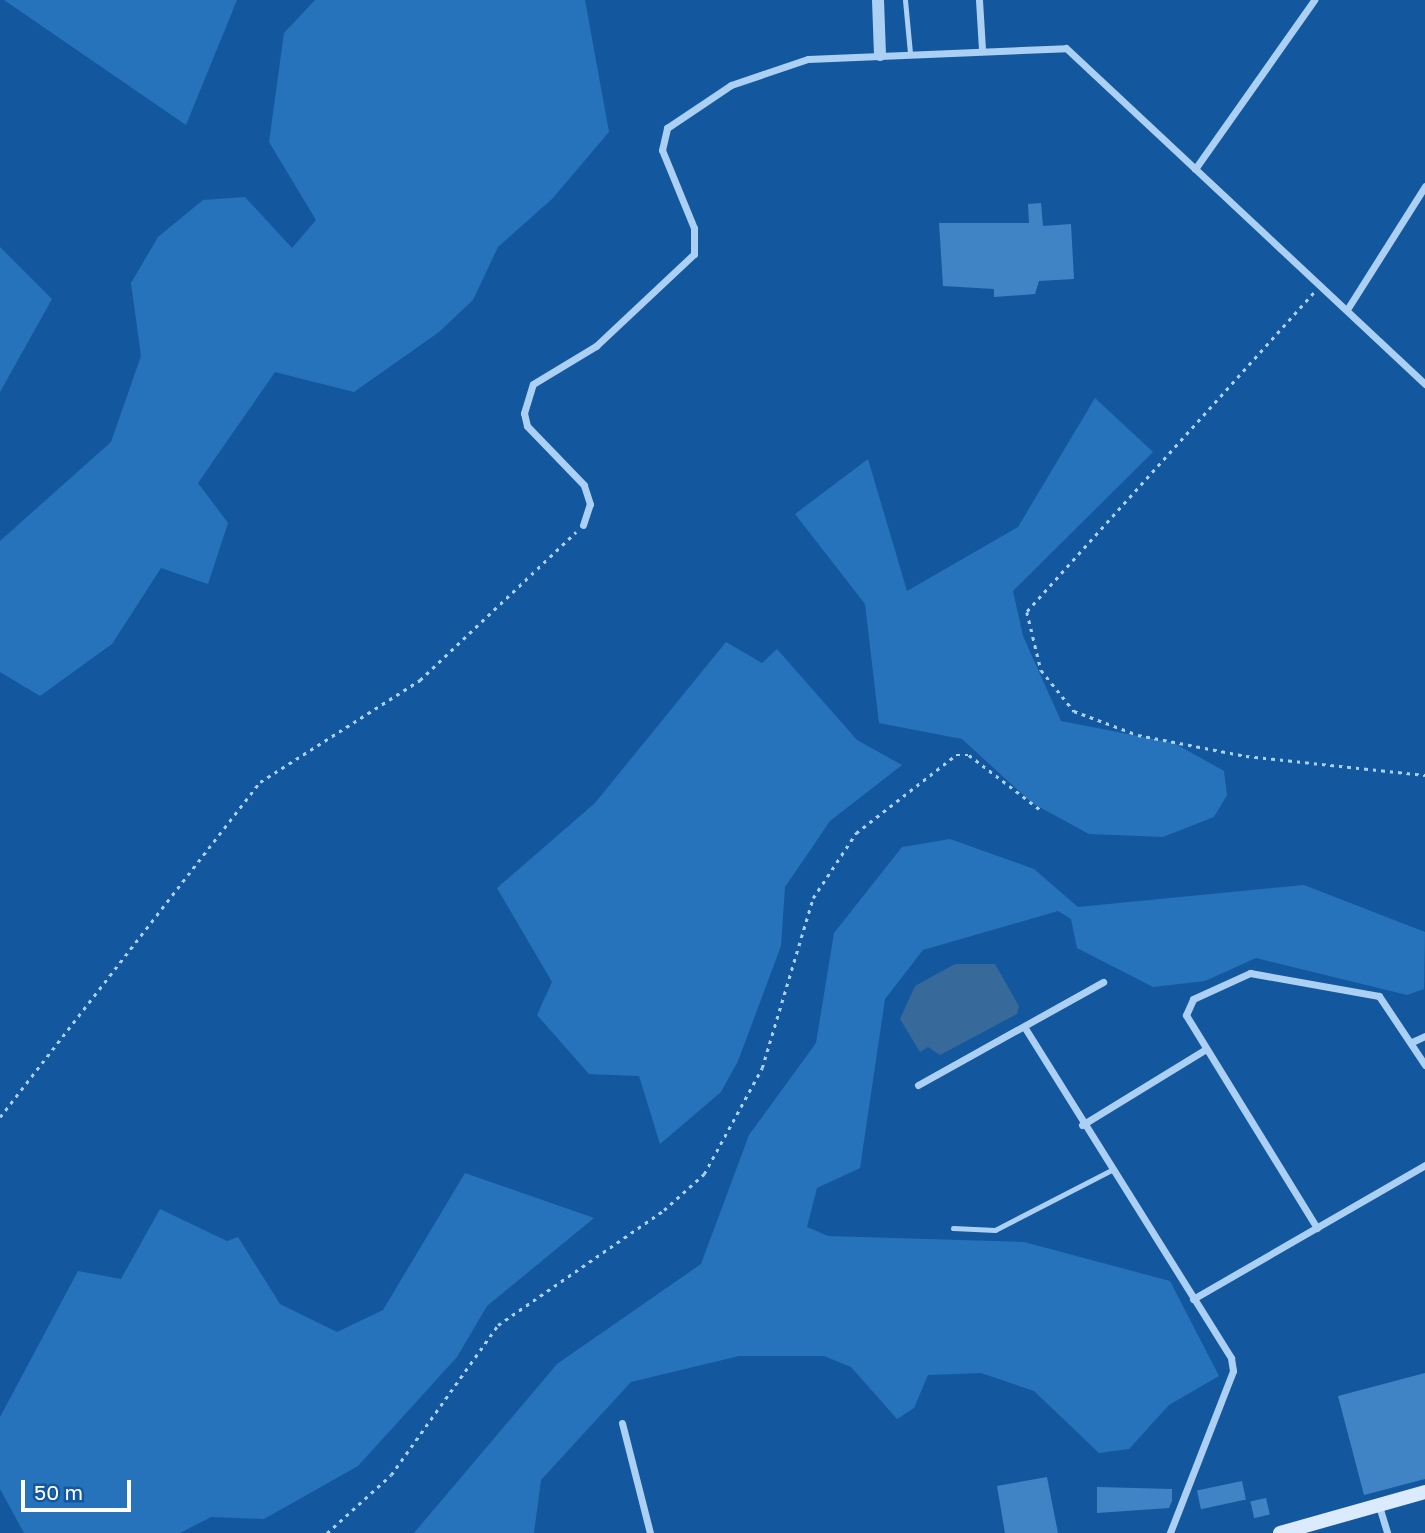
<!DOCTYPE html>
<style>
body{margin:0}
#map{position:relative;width:1425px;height:1533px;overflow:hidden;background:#13589e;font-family:"Golos Text",sans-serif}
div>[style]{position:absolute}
.green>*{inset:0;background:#2673bc}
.water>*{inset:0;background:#38699b}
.building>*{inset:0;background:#4184c6;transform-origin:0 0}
.path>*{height:2.5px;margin-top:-1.25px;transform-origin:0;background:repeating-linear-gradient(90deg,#abd0f4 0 3.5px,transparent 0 8.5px)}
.service>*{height:5px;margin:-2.5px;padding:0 2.5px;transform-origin:2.5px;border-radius:2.5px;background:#abd0f4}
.minor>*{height:7px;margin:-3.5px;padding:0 3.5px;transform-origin:3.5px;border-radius:3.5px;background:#abd0f4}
.tertiary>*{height:12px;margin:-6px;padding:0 6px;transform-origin:6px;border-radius:6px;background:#abd0f4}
.secondary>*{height:14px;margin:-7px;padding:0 7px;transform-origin:7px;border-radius:7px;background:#dbebfd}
span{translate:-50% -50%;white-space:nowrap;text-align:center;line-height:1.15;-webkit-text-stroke:5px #13589e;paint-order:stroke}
.scale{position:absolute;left:21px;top:1480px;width:110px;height:32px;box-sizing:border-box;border:4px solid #fff;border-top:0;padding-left:9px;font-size:21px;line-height:24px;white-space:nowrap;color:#fff;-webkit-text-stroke:5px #13589e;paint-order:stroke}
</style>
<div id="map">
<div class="green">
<i style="clip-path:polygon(4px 0,237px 0,186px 125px)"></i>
<i style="clip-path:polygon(315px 0,585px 0,609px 132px,552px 199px,498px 247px,473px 300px,439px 332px,354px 392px,275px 372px,198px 483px,228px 523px,208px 584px,161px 568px,112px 644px,40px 696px,0 672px,0 541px,111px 442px,141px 356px,131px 283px,158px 237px,203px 200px,245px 197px,292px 248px,316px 220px,269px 142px,284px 33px)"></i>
<i style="clip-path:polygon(0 247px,52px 299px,0 392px)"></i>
<i style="clip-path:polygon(1095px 398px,1153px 452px,1013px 591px,1023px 636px,1061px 721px,1174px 743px,1224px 771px,1227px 795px,1214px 817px,1163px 837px,1089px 834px,1032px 803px,962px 739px,879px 723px,865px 604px,795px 514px,868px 459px,907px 591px,1018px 527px)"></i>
<i style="clip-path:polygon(726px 642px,762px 663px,777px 649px,857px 740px,902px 765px,830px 821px,785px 887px,781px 946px,738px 1061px,721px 1092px,660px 1144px,639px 1076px,589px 1074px,537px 1015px,552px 982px,497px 888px,595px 803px)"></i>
<i style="clip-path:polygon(950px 839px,1034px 869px,1078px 907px,1304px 885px,1425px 932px,1424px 989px,1407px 995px,1256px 958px,1205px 981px,1153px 987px,1077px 948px,1071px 919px,1058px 911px,923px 950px,885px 999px,860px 1168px,817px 1188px,807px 1227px,828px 1236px,1024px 1242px,1170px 1281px,1219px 1376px,1169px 1405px,1129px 1449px,1099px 1453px,1034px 1391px,981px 1373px,928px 1375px,914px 1408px,897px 1419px,851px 1367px,824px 1356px,739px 1356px,631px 1382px,541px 1480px,534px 1533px,414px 1533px,557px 1364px,701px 1264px,749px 1135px,816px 1043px,834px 933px,902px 847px)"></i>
<i style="clip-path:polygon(465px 1173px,594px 1218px,487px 1306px,457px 1357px,358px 1466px,264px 1519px,211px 1517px,180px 1533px,24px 1533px,0 1489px,0 1417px,78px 1271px,121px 1279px,160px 1209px,227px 1241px,238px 1237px,280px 1304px,337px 1332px,383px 1310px)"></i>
</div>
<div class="water">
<i style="clip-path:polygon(955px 964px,995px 964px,1019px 1006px,1017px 1014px,940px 1055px,928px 1047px,920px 1052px,900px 1019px,915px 986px)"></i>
</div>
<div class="building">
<i style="clip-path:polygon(1041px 203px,1043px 226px,1071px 224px,1074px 279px,1039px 281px,1035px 294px,994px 297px,994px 289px,943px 286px,939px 223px,1029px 223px,1028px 204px)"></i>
<i style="clip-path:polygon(1425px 1373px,1425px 1479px,1364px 1495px,1338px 1396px)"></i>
<i style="clip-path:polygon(1047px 1477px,1058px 1533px,1005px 1533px,997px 1486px)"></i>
<i style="left:1242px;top:1481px;width:19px;height:46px;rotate:78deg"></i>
<i style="clip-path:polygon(1097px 1487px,1172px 1489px,1172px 1501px,1169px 1508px,1097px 1513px)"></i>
<i style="left:1266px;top:1498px;width:17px;height:16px;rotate:77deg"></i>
</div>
<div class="path">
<i style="left:1314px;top:293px;width:429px;rotate:132deg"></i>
<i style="left:1027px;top:612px;width:60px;rotate:76.4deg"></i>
<i style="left:1041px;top:670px;width:53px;rotate:51.2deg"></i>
<i style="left:1074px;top:711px;width:68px;rotate:20.6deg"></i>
<i style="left:1138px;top:735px;width:110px;rotate:11deg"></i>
<i style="left:1246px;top:756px;width:180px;rotate:6.1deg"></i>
<i style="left:0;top:1117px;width:424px;rotate:-52.2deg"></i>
<i style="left:260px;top:782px;width:190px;rotate:-32.5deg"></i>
<i style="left:420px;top:680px;width:215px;rotate:-43.5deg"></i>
<i style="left:327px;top:1533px;width:86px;rotate:-42.2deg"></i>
<i style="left:391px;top:1475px;width:184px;rotate:-54.5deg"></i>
<i style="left:498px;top:1325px;width:202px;rotate:-34.7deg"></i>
<i style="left:664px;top:1210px;width:54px;rotate:-42deg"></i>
<i style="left:704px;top:1174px;width:121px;rotate:-61.3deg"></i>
<i style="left:762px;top:1068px;width:177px;rotate:-73.3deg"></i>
<i style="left:813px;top:898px;width:78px;rotate:-56.5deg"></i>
<i style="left:856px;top:833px;width:127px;rotate:-38deg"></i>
<i style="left:956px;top:755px;width:13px"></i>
<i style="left:969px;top:755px;width:92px;rotate:37.5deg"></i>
</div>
<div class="service">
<i style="left:905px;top:0;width:53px;rotate:84.6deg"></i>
<i style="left:953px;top:1228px;width:42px;rotate:2.7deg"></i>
<i style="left:995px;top:1230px;width:131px;rotate:-27.3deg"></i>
</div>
<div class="minor">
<i style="left:979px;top:0;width:49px;rotate:86.5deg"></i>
<i style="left:1195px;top:169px;width:207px;rotate:-54.8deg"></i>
<i style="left:1348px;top:308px;width:144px;rotate:-57.7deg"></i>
<i style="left:583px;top:525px;width:22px;rotate:-72deg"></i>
<i style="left:590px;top:504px;width:20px;rotate:-108deg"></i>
<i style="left:584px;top:485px;width:82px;rotate:-134deg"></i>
<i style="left:527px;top:426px;width:13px;rotate:-103deg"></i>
<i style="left:524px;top:413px;width:30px;rotate:-73deg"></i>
<i style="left:533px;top:384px;width:74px;rotate:-31.1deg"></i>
<i style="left:596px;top:346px;width:134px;rotate:-43.2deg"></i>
<i style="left:694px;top:254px;width:26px;rotate:-90deg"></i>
<i style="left:694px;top:228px;width:84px;rotate:-112.3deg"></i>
<i style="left:662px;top:150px;width:23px;rotate:-77deg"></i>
<i style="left:667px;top:128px;width:77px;rotate:-33.9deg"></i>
<i style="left:731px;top:85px;width:81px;rotate:-18.7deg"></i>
<i style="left:808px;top:59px;width:258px;rotate:-2.4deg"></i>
<i style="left:1066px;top:48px;width:492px;rotate:43.1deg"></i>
<i style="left:1025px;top:1028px;width:389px;rotate:58deg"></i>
<i style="left:1231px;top:1358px;width:13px;rotate:81deg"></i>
<i style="left:1233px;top:1371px;width:174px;rotate:111.3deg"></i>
<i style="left:1412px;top:1042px;width:14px;rotate:-25deg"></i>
<i style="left:918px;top:1085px;width:212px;rotate:-29.1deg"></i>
<i style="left:1082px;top:1125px;width:145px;rotate:-31.5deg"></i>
<i style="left:1317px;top:1228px;width:250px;rotate:-121.6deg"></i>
<i style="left:1186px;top:1015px;width:17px;rotate:-66deg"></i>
<i style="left:1193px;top:999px;width:63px;rotate:-24.5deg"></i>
<i style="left:1250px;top:973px;width:131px;rotate:10.1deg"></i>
<i style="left:1379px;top:996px;width:83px;rotate:56.3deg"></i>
<i style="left:1193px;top:1299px;width:268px;rotate:-30deg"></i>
<i style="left:622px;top:1423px;width:114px;rotate:75.7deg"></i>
<i style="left:1379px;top:1506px;width:28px;rotate:73deg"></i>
</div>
<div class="tertiary">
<i style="left:878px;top:0;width:55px;rotate:87.9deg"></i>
</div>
<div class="secondary">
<i style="left:1280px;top:1533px;width:151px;rotate:-15.8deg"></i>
</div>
<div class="scale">50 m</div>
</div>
